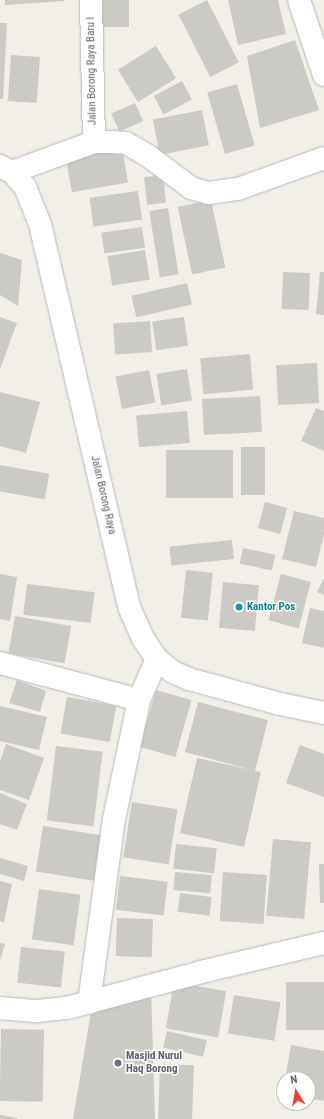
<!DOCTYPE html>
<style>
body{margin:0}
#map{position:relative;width:324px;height:1119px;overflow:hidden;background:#f1efe8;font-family:"Roboto Condensed",sans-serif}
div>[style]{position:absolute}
.building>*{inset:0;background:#cccac5;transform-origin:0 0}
.roads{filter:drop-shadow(0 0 1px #b5b8bc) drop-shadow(0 0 1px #b5b8bc)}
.street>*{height:22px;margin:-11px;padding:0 11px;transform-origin:11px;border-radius:11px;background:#fff}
.secondary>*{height:22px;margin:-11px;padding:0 11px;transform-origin:11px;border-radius:11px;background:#fff}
.dots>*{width:11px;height:11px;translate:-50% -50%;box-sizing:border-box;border:2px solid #fff;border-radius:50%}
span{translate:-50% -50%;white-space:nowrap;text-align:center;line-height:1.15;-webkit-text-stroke:3px #fff;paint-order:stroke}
.street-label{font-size:11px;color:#5f6368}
.culture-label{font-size:11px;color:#0d838f;font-weight:700}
.left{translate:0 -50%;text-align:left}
.worship-label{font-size:11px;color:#5b616d;font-weight:700}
.north{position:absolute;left:276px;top:1071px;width:40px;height:40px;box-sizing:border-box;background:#fff;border:1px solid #bfc1c3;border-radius:50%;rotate:349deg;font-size:11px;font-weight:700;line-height:16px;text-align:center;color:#5f6368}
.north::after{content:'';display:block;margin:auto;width:14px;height:18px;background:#ea4335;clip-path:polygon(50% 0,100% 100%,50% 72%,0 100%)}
</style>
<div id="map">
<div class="building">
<i style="clip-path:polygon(5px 0,64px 0,64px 1px,5px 5px)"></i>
<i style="left:99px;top:0;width:30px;height:27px"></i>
<i style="left:207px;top:0;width:70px;height:32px;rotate:63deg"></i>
<i style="clip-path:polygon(228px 0,278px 0,286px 34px,238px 45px)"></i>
<i style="clip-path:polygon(0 23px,7px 23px,3px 99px,0 99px)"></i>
<i style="clip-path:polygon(295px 40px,319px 110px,260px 128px,247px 56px)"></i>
<i style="left:156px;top:46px;width:38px;height:45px;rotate:58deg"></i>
<i style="left:11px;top:55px;width:29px;height:46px;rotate:4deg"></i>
<i style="left:182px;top:81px;width:21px;height:32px;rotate:62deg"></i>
<i style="left:237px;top:84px;width:64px;height:31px;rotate:74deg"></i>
<i style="left:135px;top:103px;width:20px;height:26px;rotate:66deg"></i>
<i style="left:202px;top:110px;width:36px;height:50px;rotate:79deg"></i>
<i style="left:122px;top:148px;width:35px;height:57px;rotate:80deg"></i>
<i style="left:163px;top:175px;width:28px;height:19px;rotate:84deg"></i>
<i style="left:138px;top:191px;width:29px;height:49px;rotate:82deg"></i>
<i style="left:211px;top:200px;width:69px;height:34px;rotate:78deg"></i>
<i style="left:168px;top:208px;width:67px;height:19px;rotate:81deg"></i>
<i style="left:142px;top:227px;width:21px;height:41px;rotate:82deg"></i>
<i style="left:145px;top:250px;width:30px;height:38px;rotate:81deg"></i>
<i style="clip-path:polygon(0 253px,22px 260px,18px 306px,0 295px)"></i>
<i style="left:283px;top:272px;width:27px;height:37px;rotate:2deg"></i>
<i style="clip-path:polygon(320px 272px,324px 272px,324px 315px,316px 314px)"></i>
<i style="left:187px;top:283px;width:22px;height:57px;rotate:77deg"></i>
<i style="clip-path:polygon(0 317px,17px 323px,0 369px)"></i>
<i style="left:184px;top:317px;width:29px;height:32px;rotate:82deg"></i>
<i style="left:150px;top:321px;width:31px;height:37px;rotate:86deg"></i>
<i style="left:250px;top:354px;width:36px;height:50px;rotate:85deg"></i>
<i style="left:317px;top:363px;width:40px;height:41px;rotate:87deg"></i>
<i style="left:187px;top:369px;width:32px;height:31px;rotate:81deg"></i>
<i style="left:149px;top:370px;width:33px;height:34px;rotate:79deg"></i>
<i style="clip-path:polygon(0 392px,40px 402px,26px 453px,0 446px)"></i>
<i style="left:260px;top:396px;width:36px;height:58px;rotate:87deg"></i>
<i style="clip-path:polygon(316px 408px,324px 411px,324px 451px,301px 441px)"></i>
<i style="left:187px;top:411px;width:32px;height:51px;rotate:85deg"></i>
<i style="left:265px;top:447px;width:48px;height:24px;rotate:90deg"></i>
<i style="left:233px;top:450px;width:48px;height:67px;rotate:90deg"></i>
<i style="left:0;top:465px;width:50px;height:26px;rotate:10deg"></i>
<i style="left:265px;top:502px;width:23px;height:27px;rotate:15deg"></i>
<i style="clip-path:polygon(294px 511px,324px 518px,324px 534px,316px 567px,282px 559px)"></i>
<i style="left:232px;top:540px;width:19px;height:63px;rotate:84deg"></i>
<i style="left:243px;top:548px;width:33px;height:16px;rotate:12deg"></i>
<i style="left:186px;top:570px;width:27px;height:48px;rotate:6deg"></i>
<i style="clip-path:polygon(0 574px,17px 577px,10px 621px,0 619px)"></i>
<i style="left:281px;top:574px;width:31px;height:48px;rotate:15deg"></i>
<i style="clip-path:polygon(324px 578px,324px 595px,317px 592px)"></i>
<i style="left:223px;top:582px;width:36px;height:46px;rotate:5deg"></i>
<i style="left:27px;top:584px;width:68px;height:31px;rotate:7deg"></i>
<i style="clip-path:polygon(310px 608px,324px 611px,324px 648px,302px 643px)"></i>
<i style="left:15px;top:616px;width:57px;height:38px;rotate:10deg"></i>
<i style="clip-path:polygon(17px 680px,46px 691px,40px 712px,9px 703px)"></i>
<i style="left:156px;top:690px;width:37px;height:59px;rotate:16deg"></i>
<i style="left:67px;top:697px;width:50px;height:37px;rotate:10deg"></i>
<i style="clip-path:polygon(198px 702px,268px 720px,255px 771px,261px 772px,244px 847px,180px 833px,197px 758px,252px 770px,185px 752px)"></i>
<i style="clip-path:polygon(0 706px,47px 717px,39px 750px,0 741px)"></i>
<i style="clip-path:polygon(6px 744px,44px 758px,29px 800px,0 790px,0 761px)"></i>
<i style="clip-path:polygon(300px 745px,324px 754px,324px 797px,286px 783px)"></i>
<i style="left:56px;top:746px;width:47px;height:75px;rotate:7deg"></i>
<i style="clip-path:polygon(0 793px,27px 804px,17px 830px,0 824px)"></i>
<i style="left:132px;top:802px;width:46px;height:56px;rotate:9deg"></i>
<i style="left:43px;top:826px;width:59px;height:46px;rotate:9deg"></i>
<i style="left:273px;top:839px;width:38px;height:77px;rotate:5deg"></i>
<i style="left:176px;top:844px;width:41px;height:25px;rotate:6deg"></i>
<i style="clip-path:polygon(0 858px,28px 866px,24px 881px,0 874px)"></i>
<i style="clip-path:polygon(319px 864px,324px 864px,324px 903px,320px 903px)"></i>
<i style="left:175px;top:872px;width:37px;height:18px;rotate:5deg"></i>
<i style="left:223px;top:872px;width:44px;height:49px;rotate:4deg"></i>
<i style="left:120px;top:876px;width:48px;height:34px;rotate:7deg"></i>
<i style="clip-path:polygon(0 881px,12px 884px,4px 922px,0 921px)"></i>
<i style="left:39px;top:889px;width:42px;height:51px;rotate:8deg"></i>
<i style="left:180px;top:893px;width:32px;height:19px;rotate:7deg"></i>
<i style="left:117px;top:918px;width:36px;height:38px;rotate:2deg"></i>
<i style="clip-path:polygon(0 943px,5px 944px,0 960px)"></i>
<i style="left:21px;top:947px;width:44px;height:36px;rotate:6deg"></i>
<i style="left:174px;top:982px;width:53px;height:47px;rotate:10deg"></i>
<i style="left:324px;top:982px;width:48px;height:38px;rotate:90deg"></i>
<i style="clip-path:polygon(151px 989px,155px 1119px,73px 1119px,92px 1006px)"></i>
<i style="left:234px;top:995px;width:47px;height:39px;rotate:9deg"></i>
<i style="left:1px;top:1029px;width:43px;height:72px;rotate:1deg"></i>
<i style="left:167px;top:1031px;width:41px;height:17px;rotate:13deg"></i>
<i style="clip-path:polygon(291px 1045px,324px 1051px,324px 1101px,308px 1098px,308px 1079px,285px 1079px)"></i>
<i style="left:160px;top:1064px;width:34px;height:55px;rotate:2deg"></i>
<i style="clip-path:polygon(0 1115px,17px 1118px,17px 1119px,0 1119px)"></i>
</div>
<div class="roads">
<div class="street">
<i style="left:91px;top:0;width:142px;rotate:88.8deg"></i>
<i style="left:299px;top:0;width:79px;rotate:71.6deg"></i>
<i style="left:12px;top:172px;width:87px;rotate:-20.1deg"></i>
<i style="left:94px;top:142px;width:17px"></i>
<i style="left:111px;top:142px;width:15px;rotate:4deg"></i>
<i style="left:126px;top:143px;width:24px;rotate:30deg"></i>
<i style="left:147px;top:155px;width:55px;rotate:36.9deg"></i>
<i style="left:191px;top:188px;width:19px;rotate:16deg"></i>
<i style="left:209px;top:193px;width:29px;rotate:-8deg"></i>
<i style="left:238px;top:189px;width:91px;rotate:-19.8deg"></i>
<i style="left:0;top:663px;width:144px;rotate:14.9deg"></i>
<i style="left:89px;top:1003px;width:186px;rotate:-82.3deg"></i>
<i style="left:114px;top:819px;width:122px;rotate:-78.1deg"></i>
<i style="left:139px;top:700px;width:45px;rotate:-66.3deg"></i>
<i style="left:0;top:1008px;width:37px;rotate:5deg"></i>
<i style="left:37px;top:1011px;width:30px;rotate:-6deg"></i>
<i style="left:67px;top:1008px;width:139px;rotate:-15deg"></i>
<i style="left:201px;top:972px;width:126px;rotate:-13.3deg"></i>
</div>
<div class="secondary">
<i style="left:0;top:166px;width:13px;rotate:27deg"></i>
<i style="left:12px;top:172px;width:20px;rotate:49deg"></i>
<i style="left:25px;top:187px;width:40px;rotate:68deg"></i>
<i style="left:40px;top:224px;width:393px;rotate:76.9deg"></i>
<i style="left:129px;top:607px;width:36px;rotate:66deg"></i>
<i style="left:144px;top:640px;width:23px;rotate:56deg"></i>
<i style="left:157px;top:659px;width:21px;rotate:39deg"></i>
<i style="left:173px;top:672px;width:17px;rotate:24deg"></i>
<i style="left:189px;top:679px;width:94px;rotate:15.4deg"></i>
<i style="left:280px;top:704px;width:45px;rotate:11.6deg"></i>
</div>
</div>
<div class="dots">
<i style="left:239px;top:607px;background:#0f9aa8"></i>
<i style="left:118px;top:1063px;background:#6b7280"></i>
</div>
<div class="street-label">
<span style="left:92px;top:71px;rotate:-91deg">Jalan Borong Raya Baru I</span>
<span style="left:103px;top:495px;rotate:77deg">Jalan Borong Raya</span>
</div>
<div class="culture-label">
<span class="left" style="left:247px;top:607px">Kantor Pos</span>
</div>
<div class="worship-label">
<span class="left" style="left:126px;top:1063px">Masjid Nurul<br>Haq Borong</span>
</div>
<div class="north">N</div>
</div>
